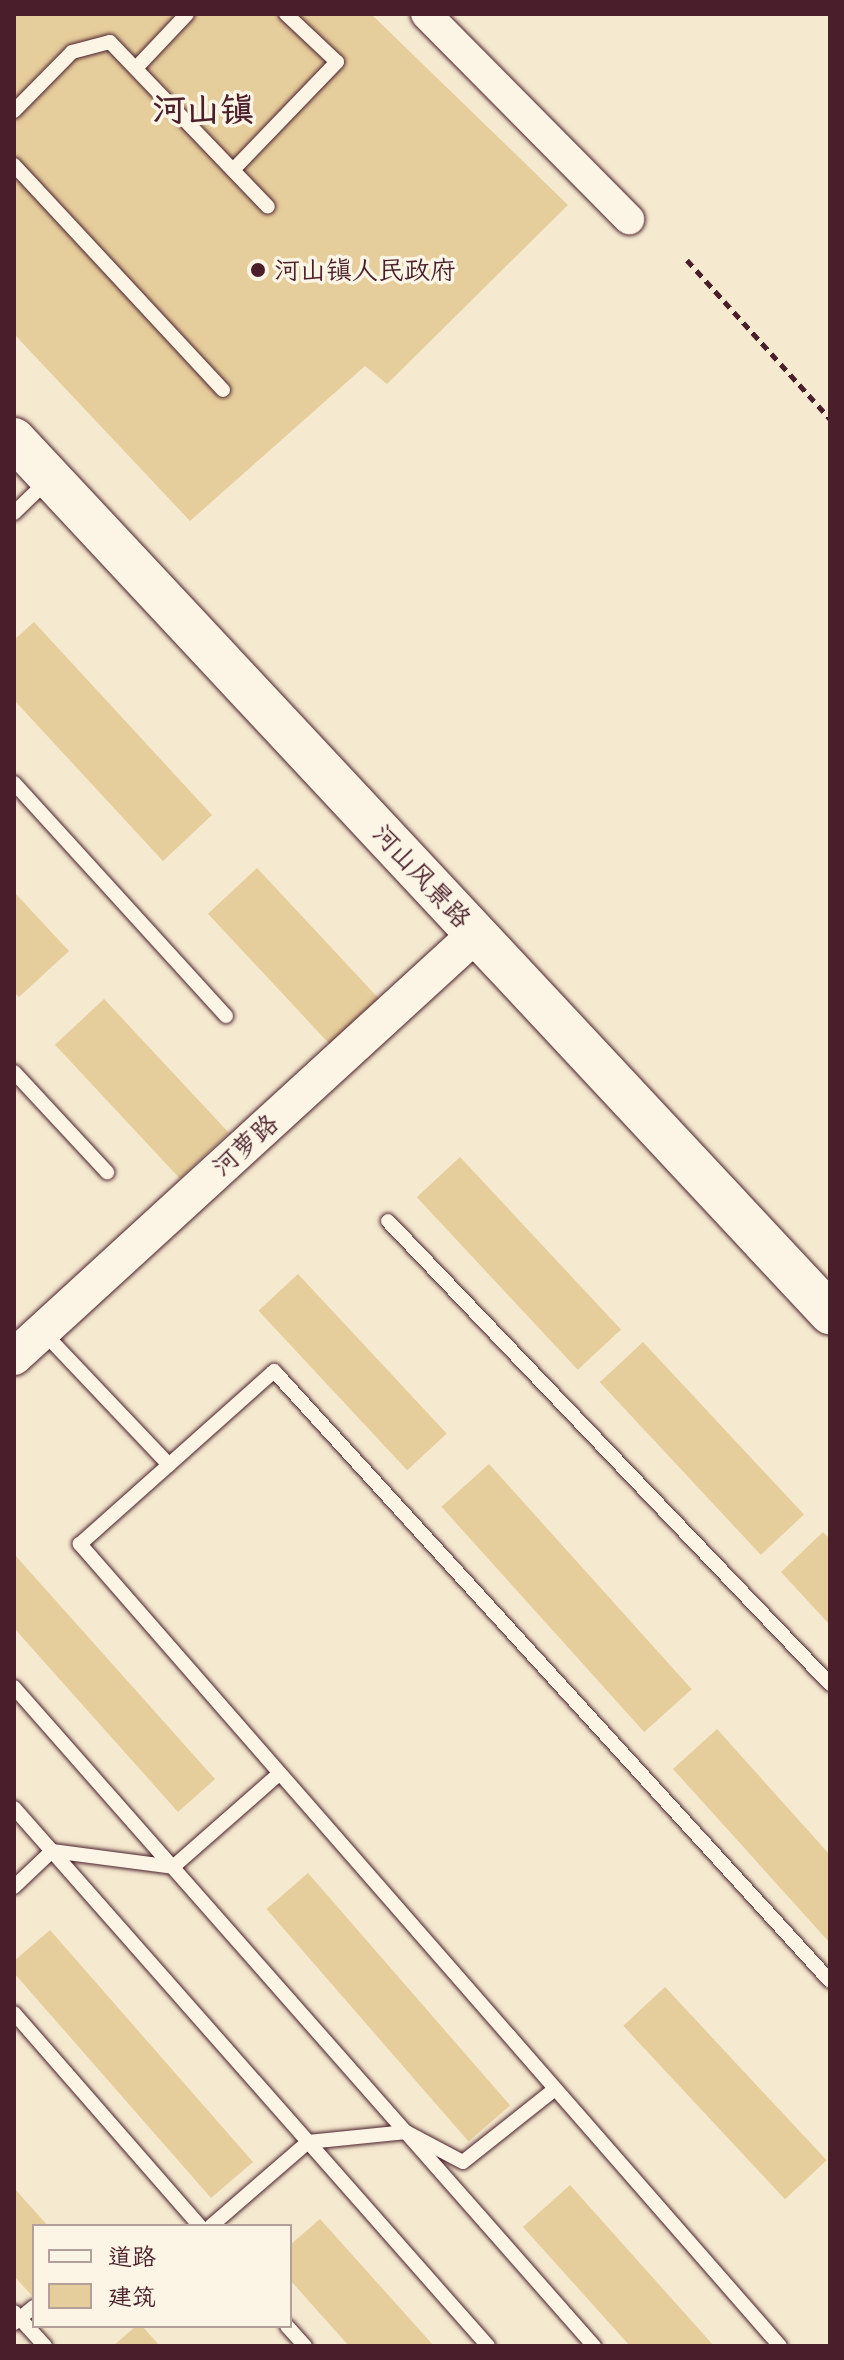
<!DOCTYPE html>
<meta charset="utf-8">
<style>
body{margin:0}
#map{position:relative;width:844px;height:2360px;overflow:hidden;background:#f5e9cf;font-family:"Patrick Hand","LXGW WenKai TC",sans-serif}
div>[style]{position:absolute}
.building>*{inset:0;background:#e6cd9c;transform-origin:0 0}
.path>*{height:5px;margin-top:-2.5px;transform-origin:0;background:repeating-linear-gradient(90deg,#4a1f2b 0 8px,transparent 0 14px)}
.roads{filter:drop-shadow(0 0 2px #4a1f2b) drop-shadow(0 0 2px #4a1f2b)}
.service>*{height:14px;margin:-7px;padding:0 7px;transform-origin:7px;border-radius:7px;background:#fcf5e5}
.minor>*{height:30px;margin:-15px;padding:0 15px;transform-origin:15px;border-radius:15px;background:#fcf5e5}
.tertiary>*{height:36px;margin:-18px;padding:0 18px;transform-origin:18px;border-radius:18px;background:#fcf5e5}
.secondary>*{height:42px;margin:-21px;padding:0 21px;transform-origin:21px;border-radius:21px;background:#fcf5e5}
.dots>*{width:22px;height:22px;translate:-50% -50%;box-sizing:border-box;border:4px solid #fcf5e5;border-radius:50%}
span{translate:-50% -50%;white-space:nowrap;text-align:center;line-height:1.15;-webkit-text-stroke:7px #fcf5e5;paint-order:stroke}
.poi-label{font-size:26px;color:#4a1f2b}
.left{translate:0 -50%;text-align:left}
.street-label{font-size:26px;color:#4a1f2b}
.district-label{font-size:34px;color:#4a1f2b;font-weight:700}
.frame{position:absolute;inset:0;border:16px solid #4a1f2b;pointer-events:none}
.legend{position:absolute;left:32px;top:2224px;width:260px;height:104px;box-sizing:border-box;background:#fcf5e5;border:2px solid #b59f9b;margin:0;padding:10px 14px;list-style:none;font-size:24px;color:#4a1f2b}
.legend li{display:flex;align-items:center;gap:16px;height:40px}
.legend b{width:40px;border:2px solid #b59f9b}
</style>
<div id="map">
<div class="building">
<i style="clip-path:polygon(14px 14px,371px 14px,568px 205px,387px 384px,365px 366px,190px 521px,14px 334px)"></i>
<i style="clip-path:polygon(34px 622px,212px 815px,163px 861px,14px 700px,14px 640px)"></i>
<i style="left:257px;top:868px;width:182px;height:67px;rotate:47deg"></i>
<i style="clip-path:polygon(14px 892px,69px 951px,19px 997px,14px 992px)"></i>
<i style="left:104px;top:999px;width:183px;height:67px;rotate:47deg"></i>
<i style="left:460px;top:1157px;width:236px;height:59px;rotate:47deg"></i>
<i style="left:298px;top:1274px;width:218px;height:54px;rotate:47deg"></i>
<i style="left:643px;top:1342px;width:236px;height:59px;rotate:47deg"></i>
<i style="left:489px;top:1464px;width:303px;height:64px;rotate:48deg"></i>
<i style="clip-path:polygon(823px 1532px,830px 1539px,830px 1625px,781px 1572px)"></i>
<i style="clip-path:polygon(14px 1554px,215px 1779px,178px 1812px,14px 1628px)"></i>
<i style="clip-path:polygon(717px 1729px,830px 1855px,830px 1943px,673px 1769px)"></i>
<i style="left:308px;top:1873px;width:308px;height:55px;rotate:49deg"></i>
<i style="clip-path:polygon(50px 1930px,253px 2162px,211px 2198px,14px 1973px,14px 1961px)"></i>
<i style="left:665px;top:1987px;width:237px;height:57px;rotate:47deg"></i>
<i style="clip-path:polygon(570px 2185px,714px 2346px,630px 2346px,523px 2227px)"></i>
<i style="clip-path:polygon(14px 2188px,48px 2226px,34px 2226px,34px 2298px,14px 2276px)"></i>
<i style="clip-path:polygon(320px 2219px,434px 2346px,349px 2346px,290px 2280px,290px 2245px)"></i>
<i style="clip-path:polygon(136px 2326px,142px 2326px,160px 2346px,113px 2346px)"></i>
</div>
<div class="path">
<i style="left:687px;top:260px;width:214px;rotate:48deg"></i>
</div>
<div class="roads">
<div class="service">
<i style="left:136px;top:68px;width:74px;rotate:-46.6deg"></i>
<i style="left:14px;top:111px;width:83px;rotate:-45.5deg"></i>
<i style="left:72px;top:52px;width:39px;rotate:-15deg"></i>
<i style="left:110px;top:42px;width:228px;rotate:46.2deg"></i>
<i style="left:14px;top:165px;width:307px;rotate:47.1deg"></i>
<i style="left:233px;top:170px;width:150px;rotate:-46.1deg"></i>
<i style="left:337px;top:62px;width:70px;rotate:-136.7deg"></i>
<i style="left:14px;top:513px;width:47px;rotate:-44.1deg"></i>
<i style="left:14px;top:783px;width:315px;rotate:47.7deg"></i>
<i style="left:14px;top:1072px;width:137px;rotate:47.1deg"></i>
<i style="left:388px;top:1221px;width:640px;rotate:46.33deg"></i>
<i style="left:43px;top:1332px;width:183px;rotate:46.5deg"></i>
<i style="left:14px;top:1687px;width:878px;rotate:48.65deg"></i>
<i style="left:14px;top:1808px;width:717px;rotate:48.62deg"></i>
<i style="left:14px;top:1887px;width:52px;rotate:-43.5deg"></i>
<i style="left:52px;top:1851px;width:122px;rotate:7.5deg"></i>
<i style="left:173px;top:1867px;width:142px;rotate:-41.3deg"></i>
<i style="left:14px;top:2013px;width:283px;rotate:48.9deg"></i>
<i style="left:211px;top:2226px;width:128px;rotate:-40.9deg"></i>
<i style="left:308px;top:2142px;width:99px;rotate:-5.8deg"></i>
<i style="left:406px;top:2132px;width:64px;rotate:27.8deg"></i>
<i style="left:463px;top:2162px;width:117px;rotate:-38.4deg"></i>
<i style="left:14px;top:2312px;width:46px;rotate:47.6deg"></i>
<i style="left:14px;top:2323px;width:26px;rotate:-39deg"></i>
<i style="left:287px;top:2326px;width:27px;rotate:48deg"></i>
<i style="left:780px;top:2346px;width:1065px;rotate:-131.12deg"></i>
<i style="left:80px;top:1544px;width:260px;rotate:-41.7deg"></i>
<i style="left:274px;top:1371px;width:825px;rotate:47.65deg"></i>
</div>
<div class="minor">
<i style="left:426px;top:14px;width:289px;rotate:45.3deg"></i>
</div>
<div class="tertiary">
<i style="left:14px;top:1357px;width:626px;rotate:-42.48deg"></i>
</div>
<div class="secondary">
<i style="left:14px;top:439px;width:1196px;rotate:46.97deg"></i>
</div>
</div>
<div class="dots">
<i style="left:258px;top:270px;background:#4a1f2b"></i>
</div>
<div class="poi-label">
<span class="left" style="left:274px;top:270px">河山镇人民政府</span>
</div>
<div class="street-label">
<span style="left:422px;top:876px;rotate:47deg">河山风景路</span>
<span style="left:245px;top:1145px;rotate:-42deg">河萝路</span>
</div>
<div class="district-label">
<span style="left:203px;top:110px">河山镇</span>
</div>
<div class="frame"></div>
<ul class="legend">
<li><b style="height:10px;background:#fcf5e5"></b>道路</li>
<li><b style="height:22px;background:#e6cd9c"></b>建筑</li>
</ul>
</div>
